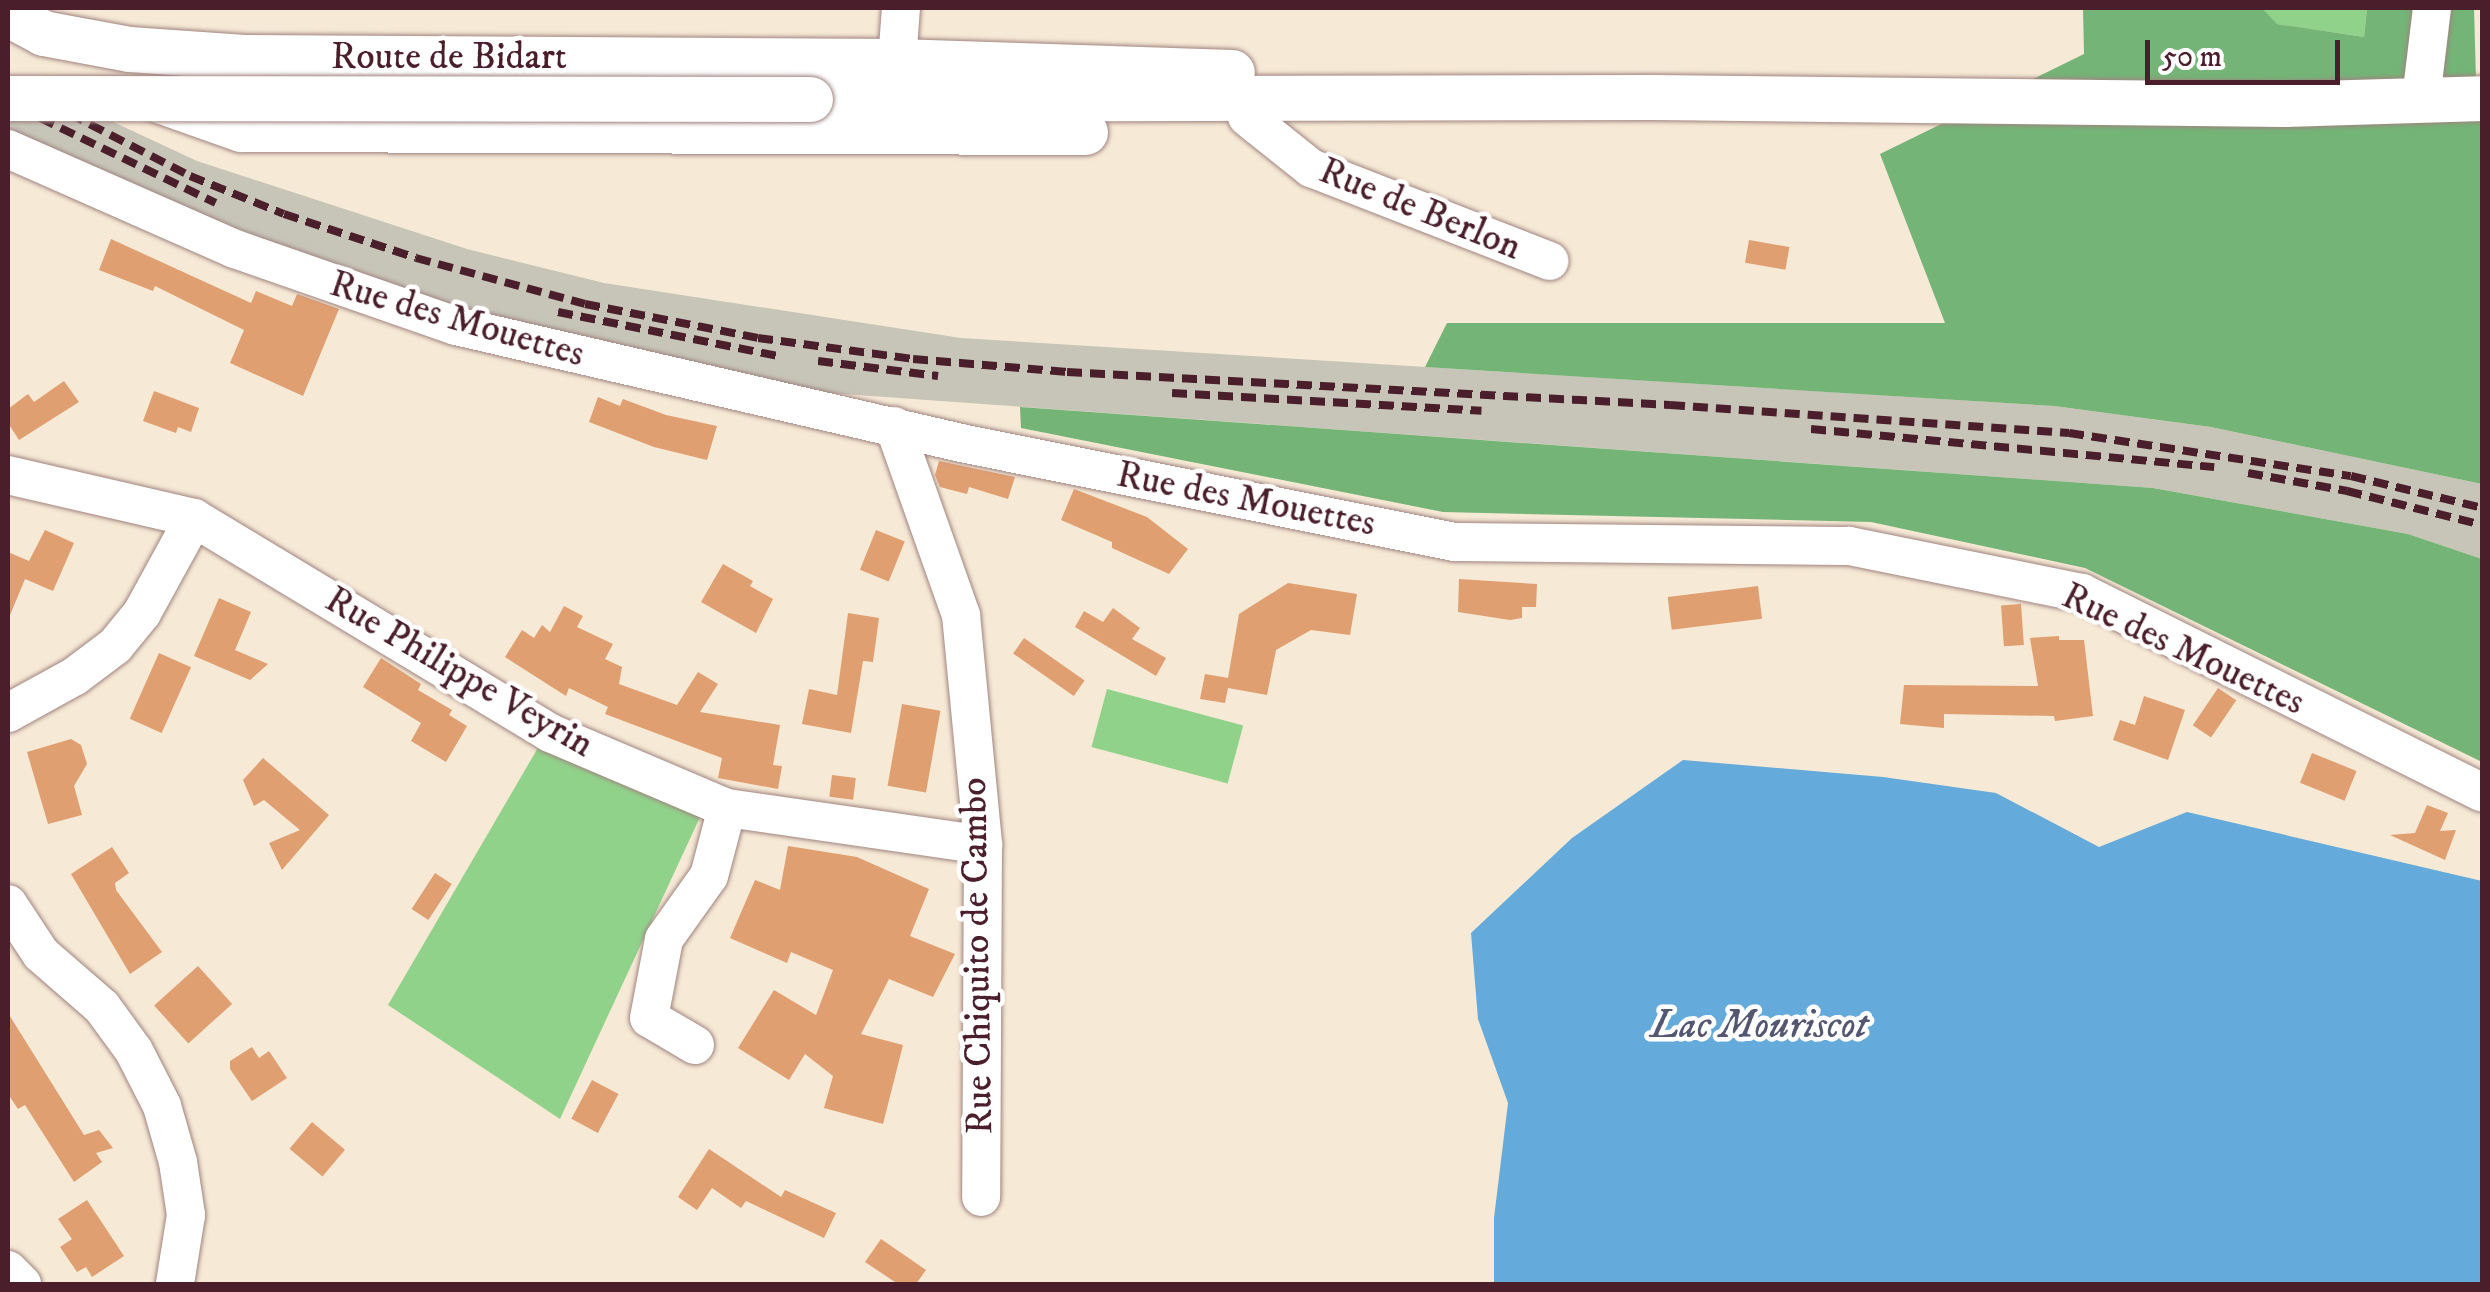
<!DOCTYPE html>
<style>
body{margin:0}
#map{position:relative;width:2490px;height:1292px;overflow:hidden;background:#f6e9d5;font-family:"IM FELL DW Pica",serif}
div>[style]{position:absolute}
.industrial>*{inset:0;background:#c7c5b8}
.green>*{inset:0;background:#91d28a;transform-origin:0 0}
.forest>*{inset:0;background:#74b476}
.water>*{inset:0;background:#64aada}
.building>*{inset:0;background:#e09f71;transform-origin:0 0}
.roads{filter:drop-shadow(0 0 2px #a08480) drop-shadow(0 0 2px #a08480)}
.minor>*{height:38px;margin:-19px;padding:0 19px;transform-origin:19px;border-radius:19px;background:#fff}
.major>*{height:45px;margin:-22.5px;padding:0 22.5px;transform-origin:22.5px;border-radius:22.5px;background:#fff}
.rail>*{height:8px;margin-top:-4px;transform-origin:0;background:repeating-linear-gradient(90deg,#4a1f2b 0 15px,transparent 0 23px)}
.bridges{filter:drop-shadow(0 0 2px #a08480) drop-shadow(0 0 2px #a08480)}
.major-bridge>*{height:45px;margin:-22.5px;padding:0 22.5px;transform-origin:22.5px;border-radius:22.5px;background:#fff}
span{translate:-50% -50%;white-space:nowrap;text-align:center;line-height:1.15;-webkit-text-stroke:9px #fff;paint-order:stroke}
.street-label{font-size:38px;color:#4a1f2b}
.water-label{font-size:40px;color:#545771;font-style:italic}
.frame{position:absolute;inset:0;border:10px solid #4a1f2b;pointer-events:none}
.scale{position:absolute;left:2145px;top:40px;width:195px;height:45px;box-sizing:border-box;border:5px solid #4a1f2b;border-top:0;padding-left:12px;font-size:30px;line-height:35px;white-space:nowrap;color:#4a1f2b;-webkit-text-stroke:8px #fff;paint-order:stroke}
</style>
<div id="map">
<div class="industrial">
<i style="clip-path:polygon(109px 120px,197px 161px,467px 249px,604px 283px,961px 338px,2054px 406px,2211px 427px,2482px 484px,2482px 559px,2408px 534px,2153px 488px,829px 393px,497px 320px,342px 271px,8px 135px,8px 121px)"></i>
</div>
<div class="green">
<i style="clip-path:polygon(2262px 8px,2367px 8px,2364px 37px,2276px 24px)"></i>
<i style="left:1107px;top:689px;width:141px;height:60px;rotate:15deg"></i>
<i style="clip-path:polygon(539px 746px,701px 815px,560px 1119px,388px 1005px)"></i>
</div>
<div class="forest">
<i style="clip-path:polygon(2083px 8px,2262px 8px,2277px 24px,2364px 37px,2367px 8px,2474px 8px,2476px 80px,2482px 81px,2482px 484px,2211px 427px,2054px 406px,1425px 367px,1447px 323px,1945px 323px,1880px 154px,2084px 54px)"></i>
<i style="clip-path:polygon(1020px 407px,2153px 488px,2408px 534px,2482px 559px,2482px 762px,2085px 568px,1871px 522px,1443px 512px,1021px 428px)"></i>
</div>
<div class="water">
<i style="clip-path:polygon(1683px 760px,1883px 777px,1996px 793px,2099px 847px,2187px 812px,2482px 881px,2482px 1284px,1494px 1284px,1494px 1218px,1508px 1103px,1478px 1019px,1471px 933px,1572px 838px)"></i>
</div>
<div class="building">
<i style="clip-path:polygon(111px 239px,251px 303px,256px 291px,292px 306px,297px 294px,339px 309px,303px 396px,230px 363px,244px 330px,155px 286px,153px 291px,99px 270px)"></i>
<i style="left:1749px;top:240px;width:41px;height:23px;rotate:10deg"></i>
<i style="clip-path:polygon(64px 381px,79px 402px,19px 440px,8px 423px,8px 409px,28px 394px,34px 402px)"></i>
<i style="clip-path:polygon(154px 391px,199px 408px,191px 432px,178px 427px,176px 433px,143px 421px)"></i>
<i style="clip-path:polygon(598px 397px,620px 406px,623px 399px,666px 415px,717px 426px,707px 460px,654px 447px,589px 422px)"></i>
<i style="clip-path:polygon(939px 461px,1015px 477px,1008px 499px,969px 487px,967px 494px,940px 487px,935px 475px)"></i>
<i style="clip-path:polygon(1074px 489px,1147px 517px,1188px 549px,1169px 574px,1112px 548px,1112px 542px,1061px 520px)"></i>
<i style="clip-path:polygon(45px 530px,74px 543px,53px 591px,25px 579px,8px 620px,8px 552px,29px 561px)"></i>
<i style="left:876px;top:530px;width:31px;height:43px;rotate:22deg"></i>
<i style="clip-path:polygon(723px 564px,753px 581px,750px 586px,773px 599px,756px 633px,701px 602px)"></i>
<i style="clip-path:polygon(1459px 579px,1537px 584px,1536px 607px,1522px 607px,1522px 618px,1510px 620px,1458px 612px)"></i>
<i style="clip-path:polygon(1288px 583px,1357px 594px,1350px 635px,1311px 630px,1276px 650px,1267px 695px,1228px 688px,1225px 703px,1200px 699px,1205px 674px,1228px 678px,1239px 614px)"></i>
<i style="left:1758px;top:586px;width:33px;height:91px;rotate:83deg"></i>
<i style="clip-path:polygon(219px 598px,251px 612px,235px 650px,268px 664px,250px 680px,194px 656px)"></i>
<i style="left:2021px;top:604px;width:41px;height:20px;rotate:86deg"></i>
<i style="clip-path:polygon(564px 606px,583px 616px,577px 627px,613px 644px,605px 659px,622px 667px,619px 684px,677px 705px,698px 672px,718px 684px,700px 712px,780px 725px,773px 765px,782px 766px,778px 789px,718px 778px,722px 758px,605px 714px,608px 707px,569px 688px,566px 696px,505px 657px,522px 630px,534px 638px,542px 625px,550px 632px)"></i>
<i style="clip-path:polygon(1113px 608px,1140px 628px,1132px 639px,1166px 658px,1156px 676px,1075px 627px,1084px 611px,1103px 622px)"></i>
<i style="clip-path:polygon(848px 613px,879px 618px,873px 662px,863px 661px,851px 733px,802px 724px,809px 689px,837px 695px)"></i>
<i style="clip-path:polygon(2059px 636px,2059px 640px,2084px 640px,2093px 716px,2055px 721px,2054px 716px,1944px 714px,1944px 728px,1900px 724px,1904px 685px,2038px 686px,2030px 638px)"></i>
<i style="left:1024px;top:638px;width:74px;height:19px;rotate:35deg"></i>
<i style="left:159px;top:653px;width:35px;height:72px;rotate:24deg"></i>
<i style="clip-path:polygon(381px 658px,421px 684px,418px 690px,452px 710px,449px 715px,467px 726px,446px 762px,411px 741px,421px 723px,363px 687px)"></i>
<i style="left:2218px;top:688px;width:22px;height:45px;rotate:34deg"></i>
<i style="clip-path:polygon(2144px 696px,2185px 710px,2168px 760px,2113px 740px,2120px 720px,2135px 725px)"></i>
<i style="left:902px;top:704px;width:39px;height:83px;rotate:10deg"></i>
<i style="clip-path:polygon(71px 739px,81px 745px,87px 764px,74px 786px,82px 815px,48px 824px,27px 752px)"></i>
<i style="left:2312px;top:753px;width:48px;height:32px;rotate:22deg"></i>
<i style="clip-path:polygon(263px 758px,329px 815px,282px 870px,269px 843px,300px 830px,264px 800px,254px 806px,243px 780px)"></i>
<i style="left:832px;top:775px;width:24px;height:22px;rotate:7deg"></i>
<i style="clip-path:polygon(2427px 805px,2448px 813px,2440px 831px,2456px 830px,2445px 860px,2390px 835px,2415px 833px)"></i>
<i style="clip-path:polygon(788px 846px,857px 857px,929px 889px,910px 936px,955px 954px,933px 997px,889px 979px,861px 1034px,903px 1045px,883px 1124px,824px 1108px,833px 1076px,805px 1054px,789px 1080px,738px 1048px,774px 990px,816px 1015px,833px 970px,791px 952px,787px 963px,730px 938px,755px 880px,780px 890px)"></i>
<i style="clip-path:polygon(112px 847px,129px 873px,115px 883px,116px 890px,162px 952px,130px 974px,71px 874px)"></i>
<i style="left:435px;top:873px;width:20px;height:43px;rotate:33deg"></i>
<i style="left:198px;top:966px;width:51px;height:59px;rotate:48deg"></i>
<i style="clip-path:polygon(8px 1013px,84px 1135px,99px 1130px,113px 1148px,96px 1153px,102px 1162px,74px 1182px,25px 1105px,18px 1109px,8px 1094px)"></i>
<i style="clip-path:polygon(252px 1047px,259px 1058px,269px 1051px,287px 1078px,252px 1101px,230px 1069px,230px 1061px)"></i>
<i style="left:592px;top:1080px;width:30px;height:44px;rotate:28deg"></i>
<i style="left:312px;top:1122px;width:43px;height:35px;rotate:40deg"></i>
<i style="clip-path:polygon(709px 1149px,781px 1197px,785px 1190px,836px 1213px,824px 1238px,746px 1201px,741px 1208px,712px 1188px,697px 1210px,678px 1197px)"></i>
<i style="clip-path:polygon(87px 1200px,124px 1256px,92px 1277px,86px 1267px,77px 1272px,60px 1247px,72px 1239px,58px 1219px)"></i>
<i style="clip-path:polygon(881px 1239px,926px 1270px,916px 1284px,898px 1284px,865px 1262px)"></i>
</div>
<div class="roads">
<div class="minor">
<i style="left:897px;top:61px;width:53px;rotate:-85.7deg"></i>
<i style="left:2421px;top:99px;width:92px;rotate:-83.1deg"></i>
<i style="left:1247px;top:117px;width:82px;rotate:38.6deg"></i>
<i style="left:1311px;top:168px;width:256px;rotate:21.3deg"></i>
<i style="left:8px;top:149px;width:248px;rotate:23.8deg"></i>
<i style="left:235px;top:249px;width:234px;rotate:19.2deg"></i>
<i style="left:456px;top:326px;width:518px;rotate:13.04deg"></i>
<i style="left:961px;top:443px;width:503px;rotate:11.35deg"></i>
<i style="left:1454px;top:542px;width:395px;rotate:0.6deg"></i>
<i style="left:1849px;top:546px;width:238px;rotate:11.4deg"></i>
<i style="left:2082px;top:593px;width:447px;rotate:26.5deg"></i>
<i style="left:894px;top:426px;width:201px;rotate:70.5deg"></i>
<i style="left:961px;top:615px;width:231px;rotate:84.5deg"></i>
<i style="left:983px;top:845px;width:352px;rotate:90.3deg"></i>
<i style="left:8px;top:475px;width:191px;rotate:13deg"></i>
<i style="left:194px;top:518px;width:416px;rotate:31.1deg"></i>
<i style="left:550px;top:733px;width:192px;rotate:23deg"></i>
<i style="left:727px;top:808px;width:259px;rotate:8.2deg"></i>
<i style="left:8px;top:713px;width:77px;rotate:-28.9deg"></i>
<i style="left:75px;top:676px;width:50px;rotate:-36.9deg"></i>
<i style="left:115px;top:646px;width:43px;rotate:-50.7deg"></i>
<i style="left:142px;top:613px;width:108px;rotate:-61.3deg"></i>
<i style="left:8px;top:904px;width:60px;rotate:56.6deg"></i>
<i style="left:41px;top:954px;width:81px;rotate:41deg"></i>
<i style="left:102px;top:1007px;width:54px;rotate:54deg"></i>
<i style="left:134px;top:1051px;width:62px;rotate:63deg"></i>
<i style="left:162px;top:1106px;width:58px;rotate:74.1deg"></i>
<i style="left:178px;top:1162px;width:54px;rotate:81.4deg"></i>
<i style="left:186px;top:1215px;width:70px;rotate:99.1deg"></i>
<i style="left:695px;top:1045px;width:53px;rotate:-149.6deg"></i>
<i style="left:649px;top:1018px;width:80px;rotate:-79.2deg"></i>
<i style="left:664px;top:939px;width:77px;rotate:-54.5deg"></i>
<i style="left:709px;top:876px;width:70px;rotate:-75.2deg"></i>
<i style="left:8px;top:1270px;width:20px;rotate:45deg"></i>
</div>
<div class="major">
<i style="left:8px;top:14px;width:40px;rotate:28deg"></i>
<i style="left:43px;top:33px;width:87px;rotate:10.5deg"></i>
<i style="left:129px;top:49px;width:115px;rotate:4deg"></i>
<i style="left:244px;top:57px;width:653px;rotate:0.35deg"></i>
<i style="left:897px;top:61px;width:335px;rotate:1.9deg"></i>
<i style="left:810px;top:99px;width:843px;rotate:-0.14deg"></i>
<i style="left:1653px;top:97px;width:631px;rotate:0.64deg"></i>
<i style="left:2284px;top:104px;width:198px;rotate:-1.7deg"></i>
<i style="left:159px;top:100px;width:87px;rotate:19.5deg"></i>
<i style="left:241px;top:129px;width:844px;rotate:0.2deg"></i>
</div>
</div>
<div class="rail">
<i style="left:8px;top:82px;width:205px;rotate:27.3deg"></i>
<i style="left:190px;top:176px;width:101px;rotate:22deg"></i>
<i style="left:284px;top:214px;width:139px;rotate:18.4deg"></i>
<i style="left:416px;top:258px;width:175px;rotate:15.2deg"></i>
<i style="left:585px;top:304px;width:176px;rotate:11.1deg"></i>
<i style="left:758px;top:338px;width:156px;rotate:7.7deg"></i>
<i style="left:913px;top:359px;width:155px;rotate:4.8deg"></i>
<i style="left:1067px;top:372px;width:604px;rotate:3.13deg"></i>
<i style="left:1670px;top:405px;width:400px;rotate:4deg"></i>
<i style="left:2069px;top:433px;width:285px;rotate:8.7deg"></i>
<i style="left:2351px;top:476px;width:135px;rotate:13.7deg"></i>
<i style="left:40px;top:118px;width:195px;rotate:25.8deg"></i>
<i style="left:558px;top:312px;width:225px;rotate:11.3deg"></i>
<i style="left:818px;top:361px;width:121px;rotate:7.1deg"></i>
<i style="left:1172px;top:393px;width:310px;rotate:3.3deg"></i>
<i style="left:1811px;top:429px;width:405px;rotate:5.4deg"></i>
<i style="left:2248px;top:473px;width:101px;rotate:10.3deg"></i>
<i style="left:2347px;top:491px;width:139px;rotate:14.1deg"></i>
</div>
<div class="bridges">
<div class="major-bridge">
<i style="left:8px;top:98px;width:802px;rotate:0.07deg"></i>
</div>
</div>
<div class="street-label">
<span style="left:449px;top:58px">Route de Bidart</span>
<span style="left:1420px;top:210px;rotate:22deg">Rue de Berlon</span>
<span style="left:457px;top:320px;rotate:16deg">Rue des Mouettes</span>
<span style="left:1246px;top:500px;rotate:11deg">Rue des Mouettes</span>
<span style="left:2183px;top:650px;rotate:25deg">Rue des Mouettes</span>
<span style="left:459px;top:673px;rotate:30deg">Rue Philippe Veyrin</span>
<span style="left:978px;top:956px;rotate:-91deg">Rue Chiquito de Cambo</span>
</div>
<div class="water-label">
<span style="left:1759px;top:1026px">Lac Mouriscot</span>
</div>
<div class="frame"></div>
<div class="scale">50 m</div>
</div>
